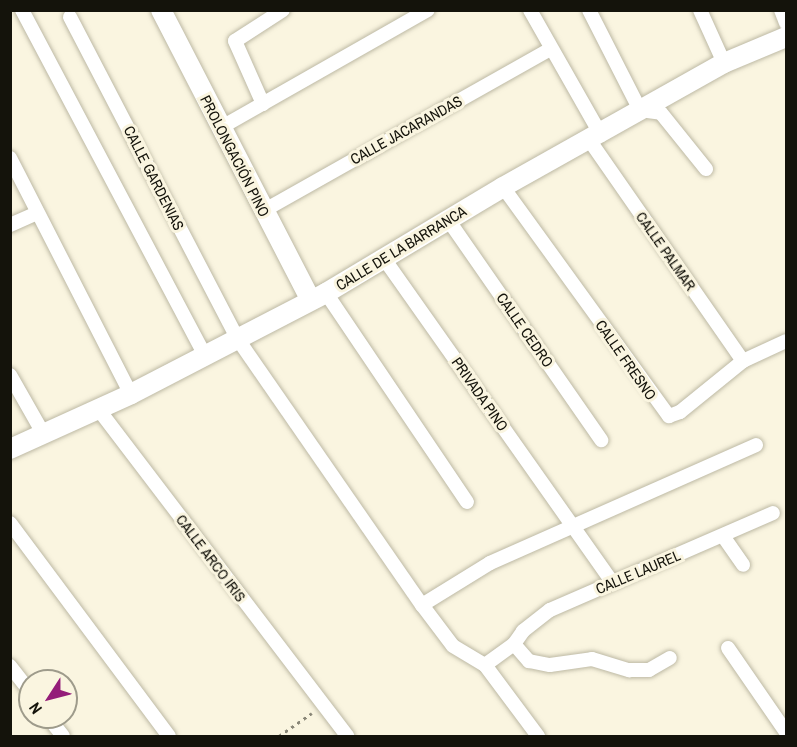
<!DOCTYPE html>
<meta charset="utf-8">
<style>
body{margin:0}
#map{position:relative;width:797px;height:747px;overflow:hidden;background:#faf5e0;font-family:"Archivo Narrow",sans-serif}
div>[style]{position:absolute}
.path>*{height:3px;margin-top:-1.5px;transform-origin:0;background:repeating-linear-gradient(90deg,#898677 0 3px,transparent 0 7.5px)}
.roads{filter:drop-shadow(0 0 2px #bdb9a4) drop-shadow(0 0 2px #bdb9a4)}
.street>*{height:14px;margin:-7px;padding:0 7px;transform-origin:7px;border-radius:7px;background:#fff}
.secondary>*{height:20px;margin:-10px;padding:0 10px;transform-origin:10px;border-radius:10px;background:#fff}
span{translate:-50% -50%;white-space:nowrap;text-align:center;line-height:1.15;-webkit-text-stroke:6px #faf5e0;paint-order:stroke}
.street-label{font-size:15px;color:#14130b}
.frame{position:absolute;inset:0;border:12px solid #14130b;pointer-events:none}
.north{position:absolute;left:18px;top:669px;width:60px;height:60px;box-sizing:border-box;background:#faf5e0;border:2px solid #9e9b8b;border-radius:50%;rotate:234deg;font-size:16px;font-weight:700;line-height:24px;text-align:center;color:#14130b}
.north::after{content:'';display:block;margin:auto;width:21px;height:27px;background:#941d79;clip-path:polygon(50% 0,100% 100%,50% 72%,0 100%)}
</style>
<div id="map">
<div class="path">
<i style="left:279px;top:736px;width:40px;rotate:-34.9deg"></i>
</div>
<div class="roads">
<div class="street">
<i style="left:22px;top:10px;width:391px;rotate:62.1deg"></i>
<i style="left:530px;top:10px;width:144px;rotate:60.4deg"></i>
<i style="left:589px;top:10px;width:112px;rotate:63deg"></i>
<i style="left:640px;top:110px;width:21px;rotate:8deg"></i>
<i style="left:661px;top:113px;width:72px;rotate:51.2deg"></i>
<i style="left:700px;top:10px;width:58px;rotate:65.6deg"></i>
<i style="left:781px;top:10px;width:14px;rotate:69deg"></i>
<i style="left:70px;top:17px;width:362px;rotate:62.5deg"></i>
<i style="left:237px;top:338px;width:325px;rotate:55.3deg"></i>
<i style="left:422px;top:605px;width:51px;rotate:52.9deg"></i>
<i style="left:453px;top:646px;width:37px;rotate:31deg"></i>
<i style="left:485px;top:665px;width:89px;rotate:53.3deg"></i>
<i style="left:263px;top:104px;width:69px;rotate:-114deg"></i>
<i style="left:235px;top:41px;width:57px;rotate:-32.9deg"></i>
<i style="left:220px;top:128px;width:239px;rotate:-29.6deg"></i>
<i style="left:590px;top:141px;width:268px;rotate:55.2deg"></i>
<i style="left:10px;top:158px;width:265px;rotate:62.9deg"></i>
<i style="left:503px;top:187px;width:283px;rotate:54.1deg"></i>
<i style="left:669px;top:416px;width:12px;rotate:-20deg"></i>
<i style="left:680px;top:412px;width:81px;rotate:-39deg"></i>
<i style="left:743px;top:361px;width:47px;rotate:-24.9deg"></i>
<i style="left:263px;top:211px;width:330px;rotate:-29.4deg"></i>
<i style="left:449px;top:221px;width:267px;rotate:55.2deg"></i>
<i style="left:10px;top:225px;width:30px;rotate:-24deg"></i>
<i style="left:385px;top:260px;width:395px;rotate:54.8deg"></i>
<i style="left:326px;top:293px;width:252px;rotate:56deg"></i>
<i style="left:10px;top:375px;width:67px;rotate:60.4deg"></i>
<i style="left:99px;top:410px;width:410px;rotate:52.7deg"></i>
<i style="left:10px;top:523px;width:266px;rotate:53.3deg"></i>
<i style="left:723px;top:536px;width:35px;rotate:55deg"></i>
<i style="left:422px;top:605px;width:80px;rotate:-31.7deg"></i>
<i style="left:490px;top:563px;width:291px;rotate:-23.9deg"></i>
<i style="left:514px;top:644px;width:16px;rotate:-55deg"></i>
<i style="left:523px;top:631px;width:34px;rotate:-38deg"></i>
<i style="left:550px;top:610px;width:243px;rotate:-23.5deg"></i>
<i style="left:728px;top:648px;width:102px;rotate:55.4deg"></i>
<i style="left:485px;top:665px;width:36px;rotate:-36deg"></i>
<i style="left:514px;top:644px;width:23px;rotate:49deg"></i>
<i style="left:529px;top:661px;width:21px;rotate:11deg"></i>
<i style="left:550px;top:665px;width:42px;rotate:-8.1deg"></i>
<i style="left:592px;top:659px;width:39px;rotate:17deg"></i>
<i style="left:629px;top:670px;width:20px"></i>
<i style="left:649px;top:670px;width:24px;rotate:-30deg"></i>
<i style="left:10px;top:666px;width:33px;rotate:52deg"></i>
<i style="left:48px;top:717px;width:24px;rotate:52deg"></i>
</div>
<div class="secondary">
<i style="left:161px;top:10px;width:326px;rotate:62.7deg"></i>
<i style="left:10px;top:449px;width:133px;rotate:-24.4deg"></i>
<i style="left:131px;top:394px;width:220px;rotate:-27.4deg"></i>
<i style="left:326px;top:293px;width:206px;rotate:-30.9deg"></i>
<i style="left:503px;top:187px;width:253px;rotate:-29.3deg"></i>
<i style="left:724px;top:63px;width:67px;rotate:-22.8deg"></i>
</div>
</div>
<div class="street-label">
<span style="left:406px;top:130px;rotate:-29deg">CALLE JACARANDAS</span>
<span style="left:235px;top:156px;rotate:63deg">PROLONGACIÓN PINO</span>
<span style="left:154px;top:178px;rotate:63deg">CALLE GARDENIAS</span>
<span style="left:401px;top:248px;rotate:-31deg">CALLE DE LA BARRANCA</span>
<span style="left:666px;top:251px;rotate:55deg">CALLE PALMAR</span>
<span style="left:525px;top:330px;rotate:55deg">CALLE CEDRO</span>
<span style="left:626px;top:360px;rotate:55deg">CALLE FRESNO</span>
<span style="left:480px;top:394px;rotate:55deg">PRIVADA PINO</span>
<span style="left:211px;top:558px;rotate:53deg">CALLE ARCO IRIS</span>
<span style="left:638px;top:572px;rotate:-23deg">CALLE LAUREL</span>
</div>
<div class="frame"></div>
<div class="north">N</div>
</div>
